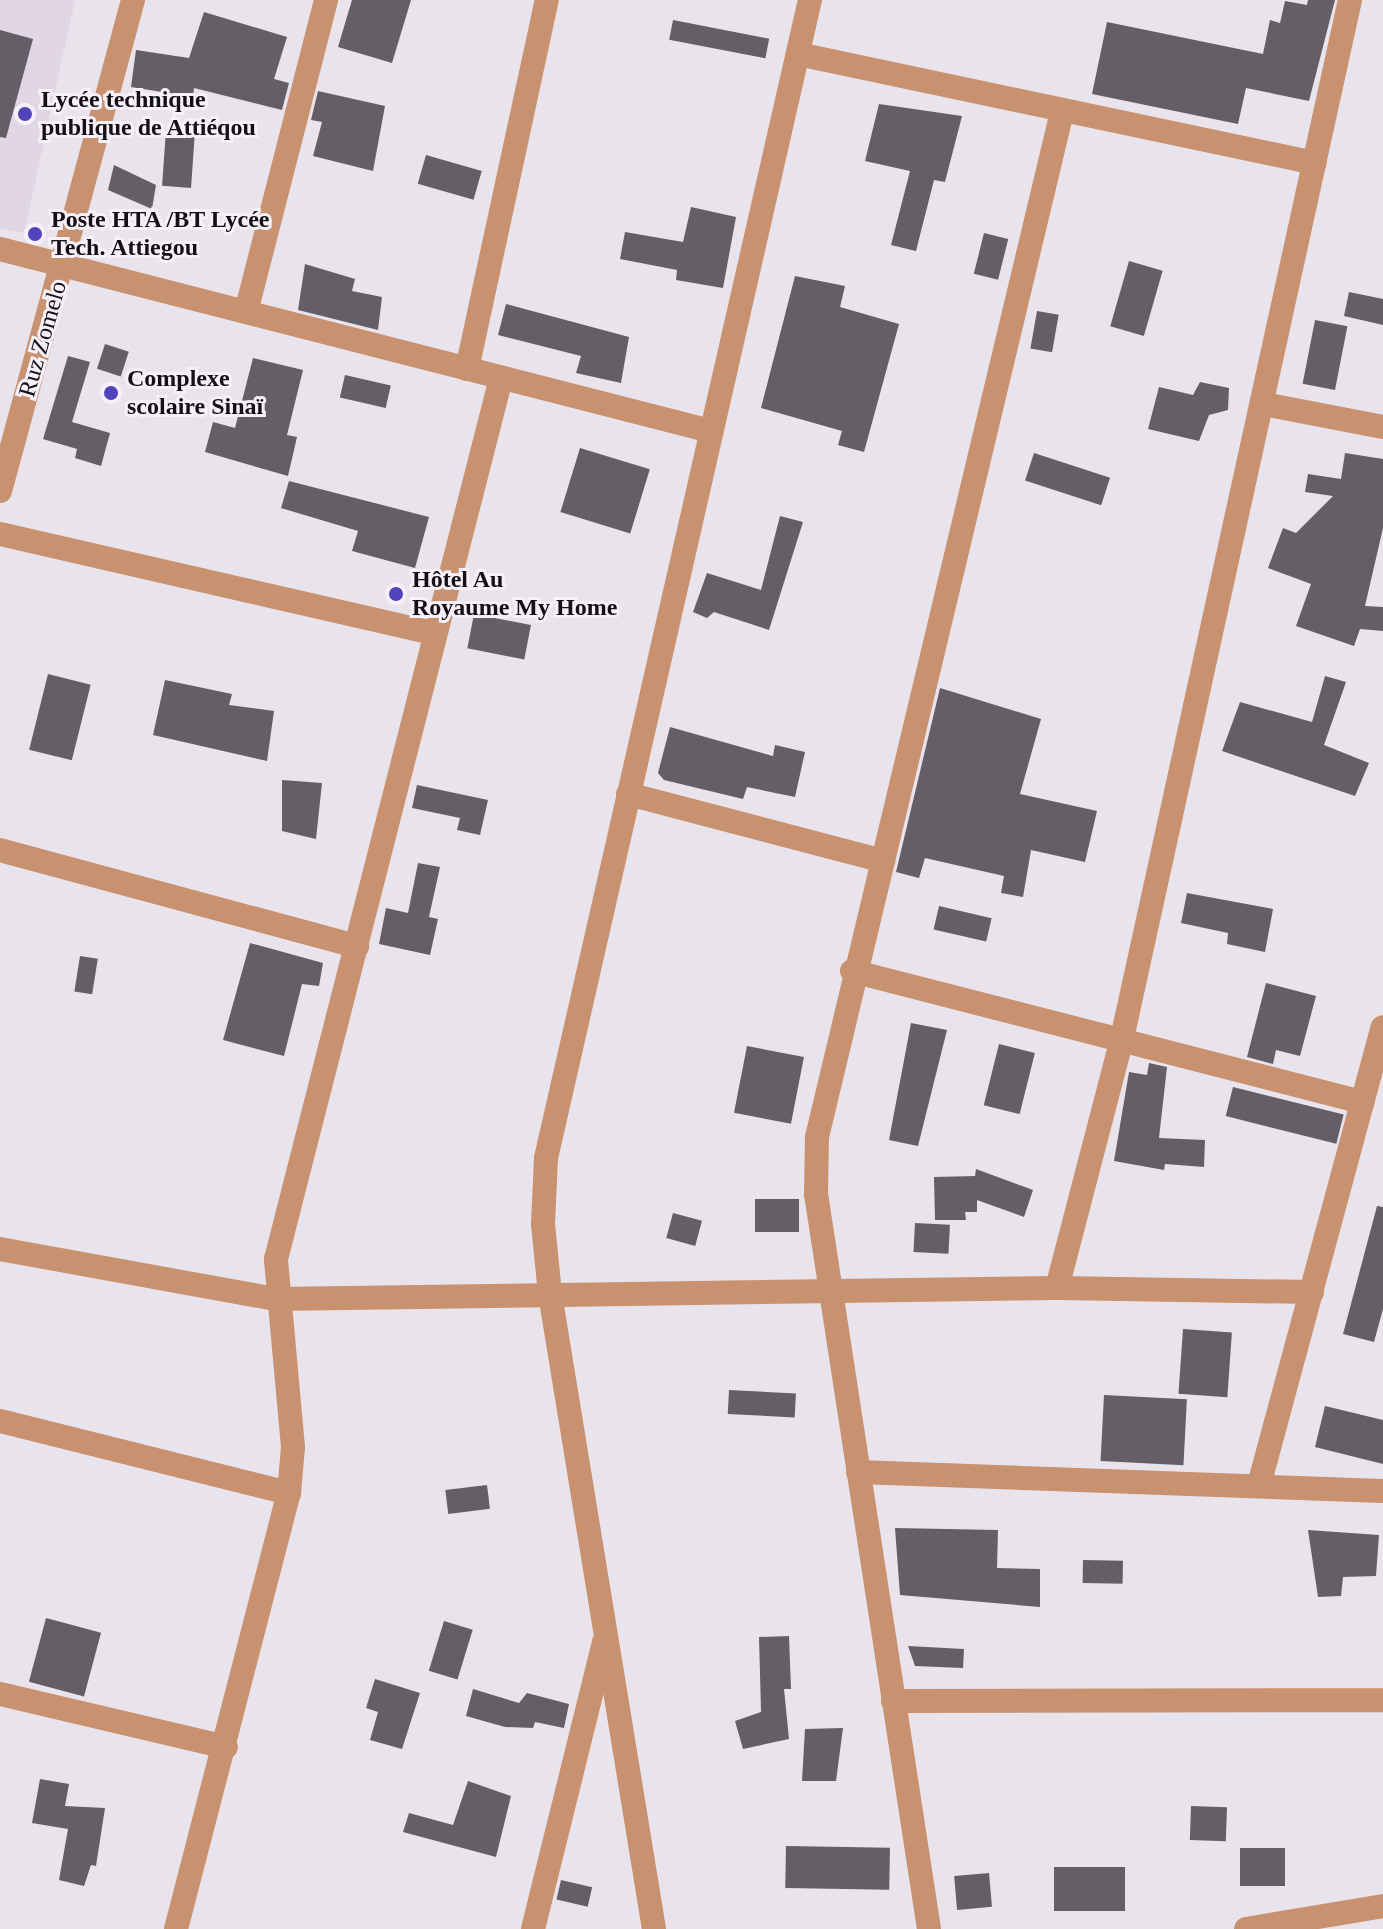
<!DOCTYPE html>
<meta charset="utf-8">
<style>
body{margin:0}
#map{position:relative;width:1383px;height:1929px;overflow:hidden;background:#e9e3ec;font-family:"Times New Roman",serif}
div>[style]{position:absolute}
.built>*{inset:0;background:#e0d6e6}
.building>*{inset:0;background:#645f67;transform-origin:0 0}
.street>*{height:24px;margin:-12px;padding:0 12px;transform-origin:12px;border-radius:12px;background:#c8916f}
.dots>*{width:22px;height:22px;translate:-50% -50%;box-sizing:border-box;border:4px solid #f6f0f9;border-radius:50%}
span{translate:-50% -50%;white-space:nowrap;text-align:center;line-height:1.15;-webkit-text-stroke:6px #f6f0f9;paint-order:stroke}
.poi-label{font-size:24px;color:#131114;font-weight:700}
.left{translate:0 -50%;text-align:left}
.street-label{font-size:24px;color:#131114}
</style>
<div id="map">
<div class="built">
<i style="clip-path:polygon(0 0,75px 0,24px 233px,0 228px)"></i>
</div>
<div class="building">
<i style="clip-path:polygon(352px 0,411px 0,392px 63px,338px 47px)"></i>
<i style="clip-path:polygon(1308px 0,1335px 0,1309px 101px,1246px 88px,1238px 124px,1092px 94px,1107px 22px,1263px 54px,1270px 20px,1280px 23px,1285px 1px,1307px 5px)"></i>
<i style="clip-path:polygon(204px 12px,287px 37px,274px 79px,289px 83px,282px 110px,194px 88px,193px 97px,131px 87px,136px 50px,189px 58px)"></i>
<i style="left:673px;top:20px;width:98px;height:20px;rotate:11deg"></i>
<i style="clip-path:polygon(0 30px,33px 39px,6px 138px,0 137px)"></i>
<i style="clip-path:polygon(318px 91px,385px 106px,373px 171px,313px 156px,322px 122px,311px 120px)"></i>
<i style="clip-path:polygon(879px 104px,962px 116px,945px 182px,934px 180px,916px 251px,891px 245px,910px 171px,865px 161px)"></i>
<i style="left:166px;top:130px;width:29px;height:56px;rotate:4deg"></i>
<i style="left:426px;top:155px;width:58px;height:30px;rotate:16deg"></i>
<i style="clip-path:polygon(114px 165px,156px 185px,152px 209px,108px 190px)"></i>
<i style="clip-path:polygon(691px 207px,736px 217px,723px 288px,676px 280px,677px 270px,620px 259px,625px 232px,683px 242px)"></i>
<i style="left:984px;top:233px;width:25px;height:42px;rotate:14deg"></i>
<i style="left:1129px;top:261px;width:35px;height:68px;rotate:16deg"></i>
<i style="clip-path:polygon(305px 264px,355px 279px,352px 291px,382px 297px,378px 330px,298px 310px)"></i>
<i style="clip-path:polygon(795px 276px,845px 286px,840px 307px,899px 324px,864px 452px,838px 445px,842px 431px,761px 408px)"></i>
<i style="clip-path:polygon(1349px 292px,1383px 299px,1383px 325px,1344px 316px)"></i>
<i style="clip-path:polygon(506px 304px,629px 337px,621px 383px,576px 373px,581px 356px,498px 335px)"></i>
<i style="left:1037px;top:311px;width:22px;height:38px;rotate:10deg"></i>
<i style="left:1315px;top:320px;width:33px;height:65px;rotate:11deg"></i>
<i style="left:105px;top:344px;width:25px;height:26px;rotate:18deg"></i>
<i style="clip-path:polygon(68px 356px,90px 362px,72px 422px,110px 433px,101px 466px,75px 458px,77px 449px,43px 439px)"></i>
<i style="clip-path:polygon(253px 358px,303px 370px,287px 435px,297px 437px,288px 476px,205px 452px,213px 422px,235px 428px)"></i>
<i style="left:345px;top:375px;width:47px;height:23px;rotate:13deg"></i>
<i style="clip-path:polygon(1200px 382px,1229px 388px,1228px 410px,1209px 415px,1199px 441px,1148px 429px,1159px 387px,1193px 395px)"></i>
<i style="left:580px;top:448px;width:73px;height:67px;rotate:17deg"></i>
<i style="left:1034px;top:453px;width:80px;height:29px;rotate:18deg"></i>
<i style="clip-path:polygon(1345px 453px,1383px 459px,1383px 528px,1365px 606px,1383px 607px,1383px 631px,1360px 629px,1354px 646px,1296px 626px,1311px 584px,1268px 568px,1283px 528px,1296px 533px,1333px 496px,1305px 492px,1308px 474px,1341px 479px)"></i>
<i style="clip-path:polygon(289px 481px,429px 517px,415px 568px,352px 551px,358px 531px,281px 508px)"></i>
<i style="clip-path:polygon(780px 516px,803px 522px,769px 630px,714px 612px,707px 618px,693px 612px,707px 573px,761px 590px)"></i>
<i style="left:474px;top:614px;width:58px;height:35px;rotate:11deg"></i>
<i style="left:48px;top:674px;width:44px;height:78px;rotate:14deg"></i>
<i style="clip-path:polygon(1325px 676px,1346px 682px,1324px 745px,1369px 763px,1355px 796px,1222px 751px,1240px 702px,1312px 722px)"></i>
<i style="clip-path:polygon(165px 680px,232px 694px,229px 705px,274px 711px,267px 761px,153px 735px)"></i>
<i style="clip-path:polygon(940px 688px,1041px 719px,1020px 794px,1097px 811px,1085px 862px,1031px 850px,1023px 897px,1001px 893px,1004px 876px,925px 858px,919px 878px,896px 872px)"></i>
<i style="clip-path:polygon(670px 727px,773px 756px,775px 745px,805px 752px,795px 797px,747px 787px,743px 799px,664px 780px,658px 773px)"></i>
<i style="clip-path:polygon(282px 780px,322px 783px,316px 839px,282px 831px)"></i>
<i style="clip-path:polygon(417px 785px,488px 800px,480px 835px,457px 830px,460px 818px,412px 808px)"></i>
<i style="clip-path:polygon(418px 863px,440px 867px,429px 917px,438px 919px,430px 955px,379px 944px,386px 908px,408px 913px)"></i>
<i style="clip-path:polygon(1187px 893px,1273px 909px,1265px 952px,1227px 944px,1228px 933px,1181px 923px)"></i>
<i style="left:939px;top:906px;width:54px;height:24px;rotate:13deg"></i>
<i style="clip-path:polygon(250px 943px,323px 963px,319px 986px,302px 984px,284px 1056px,223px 1040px)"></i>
<i style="left:80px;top:956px;width:18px;height:36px;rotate:9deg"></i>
<i style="clip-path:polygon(1266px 983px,1316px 996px,1300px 1056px,1276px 1050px,1273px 1064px,1247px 1057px)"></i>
<i style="clip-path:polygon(911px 1023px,947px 1030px,918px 1146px,889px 1140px)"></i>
<i style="left:999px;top:1044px;width:37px;height:63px;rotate:14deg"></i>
<i style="left:747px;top:1046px;width:58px;height:68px;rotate:11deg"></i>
<i style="clip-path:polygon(1149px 1063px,1167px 1067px,1159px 1138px,1205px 1140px,1204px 1167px,1165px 1164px,1164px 1170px,1114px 1161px,1129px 1072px,1147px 1075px)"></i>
<i style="left:1233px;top:1087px;width:114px;height:30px;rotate:14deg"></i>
<i style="clip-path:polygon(976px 1169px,1033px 1190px,1024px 1217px,977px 1200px,977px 1212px,965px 1212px,966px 1220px,935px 1220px,934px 1177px,975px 1176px)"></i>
<i style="left:799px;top:1199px;width:33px;height:44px;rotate:90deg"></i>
<i style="clip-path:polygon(1377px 1206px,1383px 1207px,1383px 1309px,1374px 1342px,1343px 1334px)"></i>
<i style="left:673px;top:1213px;width:30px;height:26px;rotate:15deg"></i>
<i style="left:915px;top:1223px;width:35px;height:29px;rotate:3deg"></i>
<i style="left:1183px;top:1329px;width:49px;height:65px;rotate:4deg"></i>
<i style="left:729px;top:1390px;width:67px;height:24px;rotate:3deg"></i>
<i style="left:1104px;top:1395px;width:83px;height:66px;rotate:3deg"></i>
<i style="clip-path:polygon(1325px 1406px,1383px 1420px,1383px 1464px,1315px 1447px)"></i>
<i style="left:487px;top:1485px;width:24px;height:42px;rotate:83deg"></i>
<i style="clip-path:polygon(895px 1528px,998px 1530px,997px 1568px,1040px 1569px,1040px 1607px,900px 1595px)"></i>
<i style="clip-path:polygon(1308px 1530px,1379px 1535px,1376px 1576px,1343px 1577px,1341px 1596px,1318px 1597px)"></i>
<i style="left:1083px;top:1560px;width:40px;height:23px;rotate:1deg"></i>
<i style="left:46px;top:1618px;width:57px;height:66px;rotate:15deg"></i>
<i style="left:444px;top:1621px;width:30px;height:52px;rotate:17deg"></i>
<i style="clip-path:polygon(789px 1636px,791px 1689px,784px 1689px,789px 1739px,743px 1749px,735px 1721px,761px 1712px,759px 1637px)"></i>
<i style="clip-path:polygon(908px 1646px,964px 1649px,963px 1668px,915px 1666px)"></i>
<i style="clip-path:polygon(375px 1679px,420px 1693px,402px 1749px,370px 1740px,378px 1712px,366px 1708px)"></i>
<i style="clip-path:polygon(473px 1689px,519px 1703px,527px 1693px,569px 1704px,564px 1728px,535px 1722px,533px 1728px,505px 1727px,466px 1716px)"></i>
<i style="clip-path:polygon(843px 1728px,836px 1781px,802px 1781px,805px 1729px)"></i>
<i style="clip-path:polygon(40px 1779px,69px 1784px,65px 1806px,105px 1808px,96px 1866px,91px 1865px,84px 1886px,59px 1880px,68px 1829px,32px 1823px)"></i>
<i style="clip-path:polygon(468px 1781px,511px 1796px,496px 1857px,403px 1832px,409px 1813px,453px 1825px)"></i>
<i style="left:1191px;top:1806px;width:36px;height:34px;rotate:2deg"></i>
<i style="left:786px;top:1846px;width:104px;height:42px;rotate:1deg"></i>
<i style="left:1240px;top:1848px;width:45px;height:38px"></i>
<i style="left:1054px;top:1867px;width:71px;height:44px"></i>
<i style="left:989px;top:1873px;width:34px;height:35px;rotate:85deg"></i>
<i style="left:561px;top:1880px;width:32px;height:20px;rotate:13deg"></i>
</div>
<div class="street">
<i style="left:798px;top:54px;width:528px;rotate:11.91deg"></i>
<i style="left:0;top:249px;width:734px;rotate:14.36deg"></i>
<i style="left:246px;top:312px;width:322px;rotate:-75.6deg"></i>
<i style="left:467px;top:369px;width:378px;rotate:-77.8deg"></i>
<i style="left:1264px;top:404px;width:121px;rotate:10.9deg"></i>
<i style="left:0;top:491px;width:509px;rotate:-74.84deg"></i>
<i style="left:0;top:534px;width:446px;rotate:12.9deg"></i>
<i style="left:628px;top:794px;width:264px;rotate:14.7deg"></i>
<i style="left:0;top:850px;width:370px;rotate:15.1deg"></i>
<i style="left:852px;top:971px;width:527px;rotate:14.41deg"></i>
<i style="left:0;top:1249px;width:280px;rotate:10.3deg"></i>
<i style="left:275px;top:1299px;width:782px;rotate:-0.81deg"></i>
<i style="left:1057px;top:1288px;width:255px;rotate:0.9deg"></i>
<i style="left:1057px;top:1288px;width:253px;rotate:-75.4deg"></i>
<i style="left:1121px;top:1043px;width:1068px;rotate:-77.62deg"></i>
<i style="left:0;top:1421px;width:298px;rotate:14deg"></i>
<i style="left:858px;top:1472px;width:525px;rotate:2.07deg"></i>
<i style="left:1259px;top:1485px;width:474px;rotate:-74.9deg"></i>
<i style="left:0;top:1694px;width:232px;rotate:13.2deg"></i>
<i style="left:893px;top:1701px;width:490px;rotate:-0.1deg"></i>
<i style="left:176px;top:1929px;width:450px;rotate:-75.5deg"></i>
<i style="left:289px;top:1493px;width:46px;rotate:-85deg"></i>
<i style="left:293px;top:1447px;width:189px;rotate:-95.2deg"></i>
<i style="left:276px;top:1259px;width:909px;rotate:-75.67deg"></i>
<i style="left:533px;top:1929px;width:296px;rotate:-76.1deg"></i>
<i style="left:654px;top:1929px;width:643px;rotate:-99.3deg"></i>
<i style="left:550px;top:1294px;width:70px;rotate:-95.7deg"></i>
<i style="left:543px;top:1224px;width:66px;rotate:-87.4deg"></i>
<i style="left:546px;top:1158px;width:1188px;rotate:-77.16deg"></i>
<i style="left:929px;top:1929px;width:744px;rotate:-98.74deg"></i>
<i style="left:816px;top:1194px;width:57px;rotate:-89deg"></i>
<i style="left:817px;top:1137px;width:1054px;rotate:-76.56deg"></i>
<i style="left:1246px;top:1929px;width:139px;rotate:-9.5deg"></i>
</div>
<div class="dots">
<i style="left:25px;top:114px;background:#5343bb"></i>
<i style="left:35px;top:234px;background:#5343bb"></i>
<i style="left:111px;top:393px;background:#5343bb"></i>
<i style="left:396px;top:594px;background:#5343bb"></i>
</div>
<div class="poi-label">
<span class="left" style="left:41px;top:114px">Lycée technique<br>publique de Attiéqou</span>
<span class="left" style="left:51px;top:234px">Poste HTA /BT Lycée<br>Tech. Attiegou</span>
<span class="left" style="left:127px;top:393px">Complexe<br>scolaire Sinaï</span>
<span class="left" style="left:412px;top:594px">Hôtel Au<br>Royaume My Home</span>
</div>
<div class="street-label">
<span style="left:43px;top:339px;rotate:-74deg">Ruz Zomelo</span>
</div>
</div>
